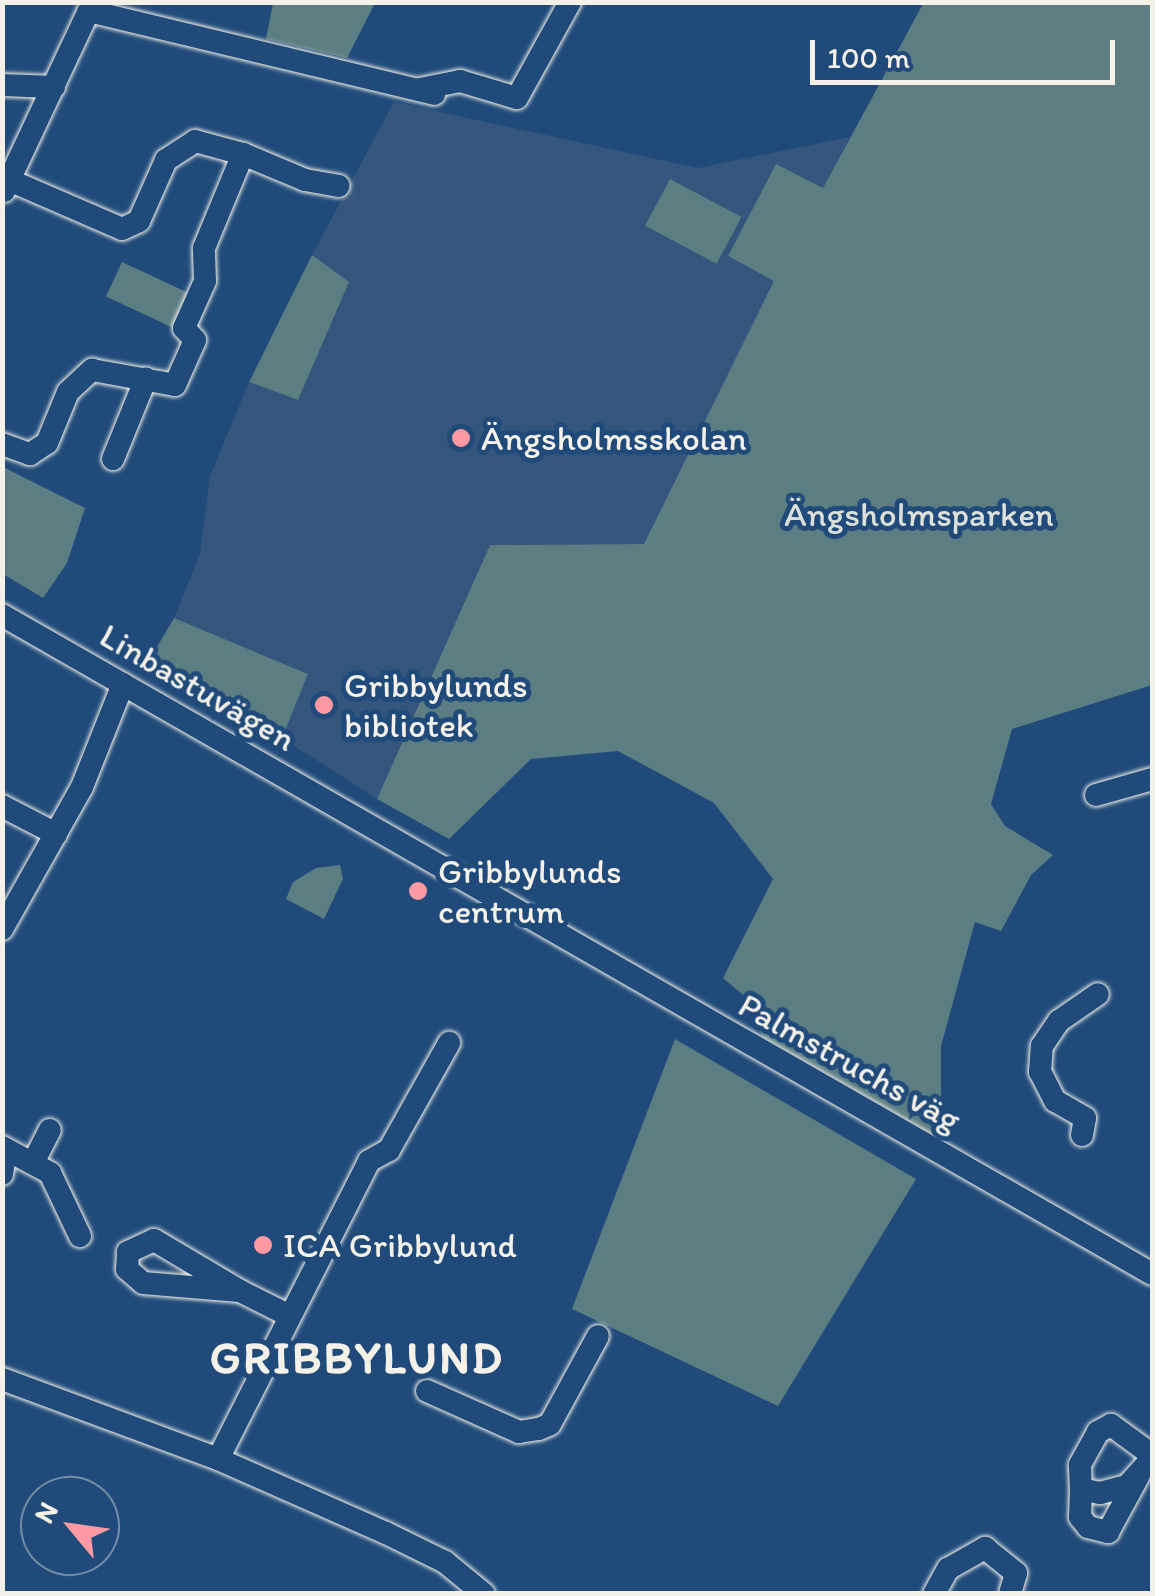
<!DOCTYPE html>
<meta charset="utf-8">
<style>
body{margin:0}
#map{position:relative;width:1155px;height:1596px;overflow:hidden;background:#1f4a7a;font-family:Itim,sans-serif}
div>[style]{position:absolute}
.built>*{inset:0;background:#34567d}
.green>*{inset:0;background:#5c7e83;transform-origin:0 0}
.roads{filter:drop-shadow(0 0 2px #f4f1e8) drop-shadow(0 0 2px #f4f1e8)}
.minor>*{height:22px;margin:-11px;padding:0 11px;transform-origin:11px;border-radius:11px;background:#1f4a7a}
.dots>*{width:28px;height:28px;translate:-50% -50%;box-sizing:border-box;border:5px solid #1f4a7a;border-radius:50%}
span{translate:-50% -50%;white-space:nowrap;text-align:center;line-height:1.15;-webkit-text-stroke:10px #1f4a7a;paint-order:stroke}
.poi-label{font-size:35px;color:#f4f1e8}
.left{translate:0 -50%;text-align:left}
.park-label{font-size:35px;color:#dde0d9}
.street-label{font-size:35px;color:#f4f1e8}
.district-label{font-size:45px;color:#f4f1e8;font-weight:700;letter-spacing:2.5px}
.frame{position:absolute;inset:0;border:5px solid #f4f1e8;pointer-events:none}
.north{position:absolute;left:20px;top:1476px;width:100px;height:100px;box-sizing:border-box;background:#1f4a7a;border:2px solid #748da6;border-radius:50%;rotate:299deg;font-size:28px;font-weight:700;line-height:40px;text-align:center;color:#f4f1e8}
.north::after{content:'';display:block;margin:auto;width:35px;height:45px;background:#ff9aa2;clip-path:polygon(50% 0,100% 100%,50% 72%,0 100%)}
.scale{position:absolute;left:810px;top:40px;width:305px;height:45px;box-sizing:border-box;border:5px solid #f4f1e8;border-top:0;padding-left:12px;font-size:30px;line-height:35px;white-space:nowrap;color:#f4f1e8;-webkit-text-stroke:8px #1f4a7a;paint-order:stroke}
</style>
<div id="map">
<div class="built">
<i style="clip-path:polygon(394px 102px,698px 168px,850px 137px,644px 544px,490px 545px,377px 799px,282px 738px,308px 674px,174px 618px,200px 553px,210px 476px,249px 382px,298px 400px,348px 282px,312px 255px)"></i>
</div>
<div class="green">
<i style="clip-path:polygon(924px 2px,1152px 3px,1152px 685px,1012px 729px,991px 804px,1005px 826px,1053px 855px,1031px 875px,1001px 931px,975px 922px,941px 1046px,941px 1139px,763px 1037px,743px 995px,723px 978px,773px 879px,714px 803px,618px 751px,531px 759px,449px 839px,377px 799px,490px 545px,644px 544px,774px 281px,728px 256px,776px 164px,823px 188px)"></i>
<i style="clip-path:polygon(273px 3px,273px 2px,375px 3px,347px 58px,266px 39px)"></i>
<i style="left:670px;top:179px;width:81px;height:53px;rotate:28deg"></i>
<i style="clip-path:polygon(312px 255px,349px 282px,298px 400px,249px 382px)"></i>
<i style="left:122px;top:262px;width:77px;height:38px;rotate:25deg"></i>
<i style="clip-path:polygon(3px 467px,85px 508px,67px 563px,43px 598px,3px 574px)"></i>
<i style="clip-path:polygon(174px 618px,308px 674px,282px 738px,157px 677px,148px 662px)"></i>
<i style="clip-path:polygon(340px 865px,343px 879px,324px 919px,286px 899px,293px 882px,316px 868px)"></i>
<i style="clip-path:polygon(675px 1039px,916px 1179px,778px 1406px,572px 1309px)"></i>
</div>
<div class="roads">
<div class="minor">
<i style="left:89px;top:11px;width:355px;rotate:13.5deg"></i>
<i style="left:2px;top:85px;width:52px;rotate:2.2deg"></i>
<i style="left:420px;top:89px;width:41px;rotate:-11.3deg"></i>
<i style="left:460px;top:81px;width:59px;rotate:16.6deg"></i>
<i style="left:517px;top:98px;width:110px;rotate:-61.1deg"></i>
<i style="left:9px;top:180px;width:123px;rotate:23.4deg"></i>
<i style="left:122px;top:229px;width:19px;rotate:-25deg"></i>
<i style="left:139px;top:221px;width:67px;rotate:-66.1deg"></i>
<i style="left:166px;top:160px;width:35px;rotate:-33deg"></i>
<i style="left:195px;top:141px;width:50px;rotate:15.2deg"></i>
<i style="left:4px;top:191px;width:209px;rotate:-64.8deg"></i>
<i style="left:2px;top:444px;width:30px;rotate:20deg"></i>
<i style="left:30px;top:454px;width:20px;rotate:-33deg"></i>
<i style="left:47px;top:443px;width:55px;rotate:-67.6deg"></i>
<i style="left:68px;top:392px;width:33px;rotate:-43deg"></i>
<i style="left:92px;top:370px;width:84px;rotate:10.2deg"></i>
<i style="left:175px;top:385px;width:49px;rotate:-66deg"></i>
<i style="left:195px;top:340px;width:16px;rotate:-133deg"></i>
<i style="left:184px;top:328px;width:51px;rotate:-65.9deg"></i>
<i style="left:205px;top:281px;width:33px;rotate:-92deg"></i>
<i style="left:204px;top:248px;width:102px;rotate:-67.5deg"></i>
<i style="left:243px;top:154px;width:67px;rotate:22.8deg"></i>
<i style="left:305px;top:180px;width:34px;rotate:10deg"></i>
<i style="left:113px;top:459px;width:87px;rotate:-67.8deg"></i>
<i style="left:2px;top:615px;width:1325px;rotate:29.81deg"></i>
<i style="left:1096px;top:795px;width:58px;rotate:-15.9deg"></i>
<i style="left:2px;top:806px;width:61px;rotate:27.4deg"></i>
<i style="left:2px;top:929px;width:163px;rotate:-60.6deg"></i>
<i style="left:82px;top:787px;width:111px;rotate:-68.3deg"></i>
<i style="left:1082px;top:1135px;width:17px;rotate:-80deg"></i>
<i style="left:1085px;top:1118px;width:34px;rotate:-150deg"></i>
<i style="left:1055px;top:1101px;width:33px;rotate:-117deg"></i>
<i style="left:1040px;top:1072px;width:26px;rotate:-86deg"></i>
<i style="left:1042px;top:1046px;width:30px;rotate:-56deg"></i>
<i style="left:1059px;top:1021px;width:47px;rotate:-34.7deg"></i>
<i style="left:2px;top:1147px;width:55px;rotate:28.4deg"></i>
<i style="left:50px;top:1173px;width:70px;rotate:64.5deg"></i>
<i style="left:33px;top:1163px;width:37px;rotate:-63deg"></i>
<i style="left:2px;top:1174px;width:25px;rotate:-81deg"></i>
<i style="left:240px;top:1291px;width:100px;rotate:-149.3deg"></i>
<i style="left:154px;top:1240px;width:29px;rotate:155deg"></i>
<i style="left:128px;top:1252px;width:17px;rotate:93deg"></i>
<i style="left:127px;top:1269px;width:21px;rotate:41deg"></i>
<i style="left:143px;top:1283px;width:97px;rotate:4.7deg"></i>
<i style="left:240px;top:1291px;width:54px;rotate:26.6deg"></i>
<i style="left:2px;top:1379px;width:230px;rotate:20.3deg"></i>
<i style="left:218px;top:1459px;width:184px;rotate:23.8deg"></i>
<i style="left:386px;top:1533px;width:66px;rotate:26.2deg"></i>
<i style="left:445px;top:1562px;width:50px;rotate:39.4deg"></i>
<i style="left:427px;top:1391px;width:101px;rotate:24deg"></i>
<i style="left:519px;top:1432px;width:20px;rotate:-9deg"></i>
<i style="left:539px;top:1429px;width:12px;rotate:-24deg"></i>
<i style="left:550px;top:1424px;width:100px;rotate:-61.4deg"></i>
<i style="left:1152px;top:1455px;width:51px;rotate:-143.8deg"></i>
<i style="left:1111px;top:1425px;width:15px;rotate:152deg"></i>
<i style="left:1098px;top:1432px;width:38px;rotate:119deg"></i>
<i style="left:1080px;top:1465px;width:24px;rotate:88deg"></i>
<i style="left:1081px;top:1489px;width:19px;rotate:12deg"></i>
<i style="left:1100px;top:1493px;width:28px;rotate:-15deg"></i>
<i style="left:1127px;top:1486px;width:38px;rotate:-48deg"></i>
<i style="left:218px;top:1459px;width:334px;rotate:-63.1deg"></i>
<i style="left:369px;top:1161px;width:23px;rotate:-29deg"></i>
<i style="left:389px;top:1150px;width:123px;rotate:-60.7deg"></i>
<i style="left:1081px;top:1489px;width:28px;rotate:92deg"></i>
<i style="left:1080px;top:1517px;width:13px;rotate:51deg"></i>
<i style="left:1088px;top:1527px;width:21px;rotate:14deg"></i>
<i style="left:1108px;top:1532px;width:65px;rotate:-61.5deg"></i>
<i style="left:934px;top:1594px;width:29px;rotate:-61deg"></i>
<i style="left:948px;top:1569px;width:43px;rotate:-29.6deg"></i>
<i style="left:985px;top:1548px;width:40px;rotate:39deg"></i>
<i style="left:1016px;top:1573px;width:22px;rotate:106deg"></i>
</div>
</div>
<div class="dots">
<i style="left:461px;top:438px;background:#ff9aa2"></i>
<i style="left:324px;top:705px;background:#ff9aa2"></i>
<i style="left:418px;top:891px;background:#ff9aa2"></i>
<i style="left:263px;top:1245px;background:#ff9aa2"></i>
</div>
<div class="poi-label">
<span class="left" style="left:481px;top:438px">Ängsholmsskolan</span>
<span class="left" style="left:344px;top:705px">Gribbylunds<br>bibliotek</span>
<span class="left" style="left:438px;top:891px">Gribbylunds<br>centrum</span>
<span class="left" style="left:283px;top:1245px">ICA Gribbylund</span>
</div>
<div class="park-label">
<span style="left:919px;top:514px">Ängsholmsparken</span>
</div>
<div class="street-label">
<span style="left:198px;top:687px;rotate:30deg">Linbastuvägen</span>
<span style="left:850px;top:1062px;rotate:29deg">Palmstruchs väg</span>
</div>
<div class="district-label">
<span style="left:357px;top:1358px">GRIBBYLUND</span>
</div>
<div class="frame"></div>
<div class="north">N</div>
<div class="scale">100 m</div>
</div>
